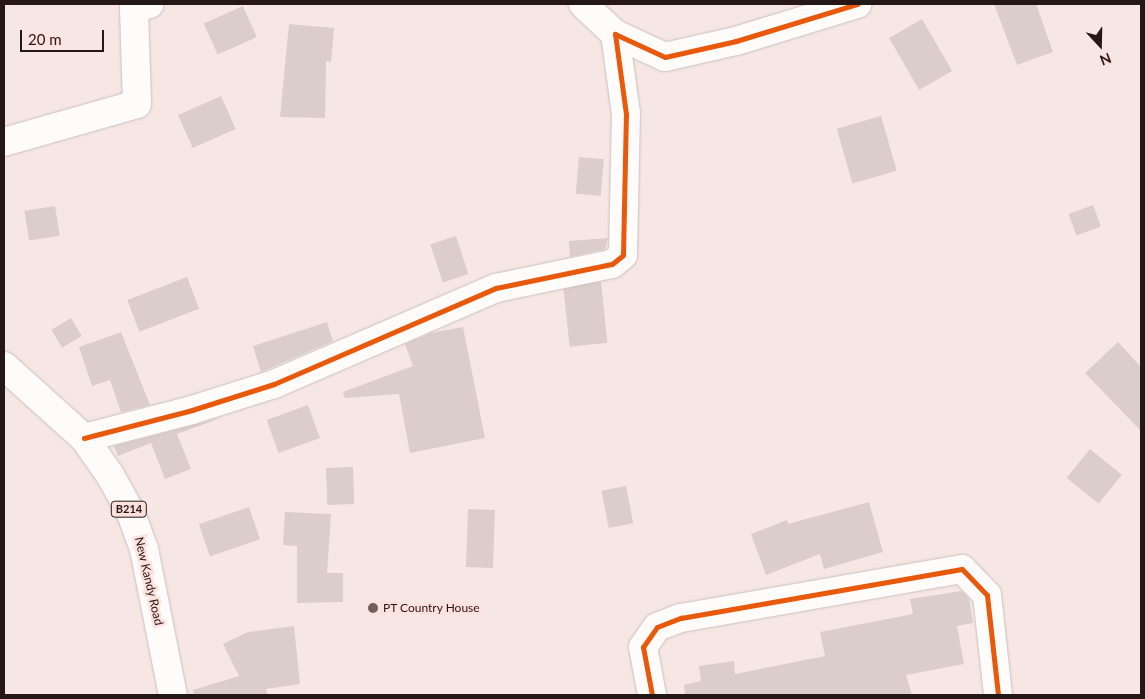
<!DOCTYPE html>
<style>
body{margin:0}
#map{position:relative;width:1145px;height:699px;overflow:hidden;background:#f6e7e4;font-family:Lato,sans-serif}
div>[style]{position:absolute}
.building>*{inset:0;background:#dbcdca;transform-origin:0 0}
.roads{filter:drop-shadow(0 0 1px #ccbfbd) drop-shadow(0 0 1px #ccbfbd)}
.minor>*{height:28px;margin:-14px;padding:0 14px;transform-origin:14px;border-radius:14px;background:#fefbfb}
.major>*{height:28px;margin:-14px;padding:0 14px;transform-origin:14px;border-radius:14px;background:#fefbfb}
.cycleway>*{height:5px;margin:-2.5px;padding:0 2.5px;transform-origin:2.5px;border-radius:2.5px;background:#e8590c}
.dots>*{width:14px;height:14px;translate:-50% -50%;box-sizing:border-box;border:2px solid #fee1dc;border-radius:50%}
span{translate:-50% -50%;white-space:nowrap;text-align:center;line-height:1.15;-webkit-text-stroke:5px #fee1dc;paint-order:stroke}
.shield-label span{padding:1px 4px;background:#fee1dc;border:1px solid;border-radius:4px;-webkit-text-stroke-width:0}
.shield-label{font-size:11px;color:#241715;font-weight:700}
.street-label{font-size:12px;color:#241715}
.poi-label{font-size:12px;color:#241715}
.left{translate:0 -50%;text-align:left}
.frame{position:absolute;inset:0;border:5px solid #241715;pointer-events:none}
.north{position:absolute;left:1075px;top:20px;width:50px;height:50px;-webkit-text-stroke:4px #fee1dc;paint-order:stroke;rotate:159deg;font-size:14px;font-weight:700;line-height:20px;text-align:center;color:#241715}
.north::after{content:'';display:block;margin:auto;width:18px;height:22px;background:#241715;clip-path:polygon(50% 0,100% 100%,50% 72%,0 100%)}
.scale{position:absolute;left:20px;top:30px;width:84px;height:22px;box-sizing:border-box;border:2px solid #241715;border-top:0;padding-left:6px;font-size:15px;line-height:18px;white-space:nowrap;color:#241715;-webkit-text-stroke:4px #fee1dc;paint-order:stroke}
</style>
<div id="map">
<div class="building">
<i style="clip-path:polygon(994px 4px,1036px 4px,1053px 52px,1017px 65px)"></i>
<i style="left:243px;top:6px;width:34px;height:43px;rotate:66deg"></i>
<i style="left:922px;top:19px;width:60px;height:38px;rotate:60deg"></i>
<i style="clip-path:polygon(289px 24px,334px 28px,331px 62px,326px 61px,325px 118px,280px 117px)"></i>
<i style="left:221px;top:96px;width:36px;height:47px;rotate:66deg"></i>
<i style="left:881px;top:116px;width:57px;height:46px;rotate:74deg"></i>
<i style="left:579px;top:157px;width:25px;height:37px;rotate:5deg"></i>
<i style="left:1093px;top:205px;width:23px;height:26px;rotate:70deg"></i>
<i style="left:55px;top:206px;width:30px;height:31px;rotate:81deg"></i>
<i style="left:456px;top:236px;width:40px;height:27px;rotate:72deg"></i>
<i style="clip-path:polygon(608px 238px,605px 249px,570px 257px,569px 241px)"></i>
<i style="left:187px;top:277px;width:34px;height:64px;rotate:69deg"></i>
<i style="left:601px;top:282px;width:61px;height:38px;rotate:84deg"></i>
<i style="left:71px;top:318px;width:21px;height:23px;rotate:59deg"></i>
<i style="clip-path:polygon(327px 322px,333px 341px,261px 372px,253px 346px)"></i>
<i style="clip-path:polygon(463px 327px,485px 438px,410px 453px,399px 394px,345px 398px,343px 392px,413px 366px,405px 344px,431px 333px)"></i>
<i style="clip-path:polygon(121px 332px,150px 405px,121px 412px,110px 380px,92px 386px,79px 347px)"></i>
<i style="clip-path:polygon(1118px 342px,1141px 367px,1141px 431px,1085px 373px)"></i>
<i style="left:308px;top:405px;width:35px;height:44px;rotate:70deg"></i>
<i style="clip-path:polygon(223px 417px,177px 434px,191px 469px,165px 479px,151px 443px,118px 456px,114px 446px)"></i>
<i style="left:1090px;top:449px;width:41px;height:37px;rotate:39deg"></i>
<i style="left:353px;top:467px;width:37px;height:27px;rotate:88deg"></i>
<i style="left:626px;top:486px;width:38px;height:25px;rotate:79deg"></i>
<i style="clip-path:polygon(869px 502px,883px 552px,824px 569px,820px 554px,766px 575px,751px 534px,787px 520px,788px 524px)"></i>
<i style="left:249px;top:507px;width:34px;height:53px;rotate:71deg"></i>
<i style="left:468px;top:509px;width:27px;height:58px;rotate:2deg"></i>
<i style="clip-path:polygon(285px 512px,331px 514px,327px 573px,343px 573px,343px 602px,297px 603px,297px 546px,283px 545px)"></i>
<i style="clip-path:polygon(962px 591px,969px 599px,973px 623px,957px 626px,964px 664px,906px 675px,912px 695px,685px 695px,684px 685px,701px 681px,699px 666px,734px 661px,735px 674px,825px 656px,820px 632px,913px 614px,910px 599px)"></i>
<i style="clip-path:polygon(294px 626px,300px 684px,266px 689px,268px 695px,194px 695px,193px 690px,239px 676px,223px 644px,248px 632px)"></i>
</div>
<div class="roads">
<div class="minor">
<i style="left:583px;top:4px;width:44px;rotate:43.2deg"></i>
<i style="left:4px;top:142px;width:138px;rotate:-15.9deg"></i>
<i style="left:137px;top:104px;width:96px;rotate:-91.8deg"></i>
<i style="left:134px;top:8px;width:16px;rotate:-14deg"></i>
<i style="left:84px;top:438px;width:112px;rotate:-14.5deg"></i>
<i style="left:192px;top:410px;width:86px;rotate:-17.6deg"></i>
<i style="left:274px;top:384px;width:242px;rotate:-23.4deg"></i>
<i style="left:496px;top:288px;width:118px;rotate:-11.7deg"></i>
<i style="left:612px;top:264px;width:14px;rotate:-39deg"></i>
<i style="left:623px;top:255px;width:141px;rotate:-88.8deg"></i>
<i style="left:626px;top:114px;width:81px;rotate:-97.8deg"></i>
<i style="left:615px;top:34px;width:55px;rotate:24.7deg"></i>
<i style="left:665px;top:57px;width:73px;rotate:-12.7deg"></i>
<i style="left:736px;top:41px;width:127px;rotate:-17deg"></i>
<i style="left:652px;top:695px;width:49px;rotate:-100.6deg"></i>
<i style="left:643px;top:647px;width:24px;rotate:-55deg"></i>
<i style="left:657px;top:627px;width:26px;rotate:-21deg"></i>
<i style="left:681px;top:618px;width:285px;rotate:-9.9deg"></i>
<i style="left:962px;top:569px;width:36px;rotate:46deg"></i>
<i style="left:987px;top:595px;width:101px;rotate:83.7deg"></i>
</div>
<div class="major">
<i style="left:4px;top:366px;width:108px;rotate:42deg"></i>
<i style="left:84px;top:438px;width:45px;rotate:54.9deg"></i>
<i style="left:110px;top:475px;width:41px;rotate:60.9deg"></i>
<i style="left:130px;top:511px;width:40px;rotate:69.8deg"></i>
<i style="left:144px;top:549px;width:149px;rotate:78.8deg"></i>
</div>
</div>
<div class="cycleway">
<i style="left:84px;top:438px;width:112px;rotate:-14.5deg"></i>
<i style="left:192px;top:410px;width:86px;rotate:-17.6deg"></i>
<i style="left:274px;top:384px;width:242px;rotate:-23.4deg"></i>
<i style="left:496px;top:288px;width:118px;rotate:-11.7deg"></i>
<i style="left:612px;top:264px;width:14px;rotate:-39deg"></i>
<i style="left:623px;top:255px;width:141px;rotate:-88.8deg"></i>
<i style="left:626px;top:114px;width:81px;rotate:-97.8deg"></i>
<i style="left:615px;top:34px;width:55px;rotate:24.7deg"></i>
<i style="left:665px;top:57px;width:73px;rotate:-12.7deg"></i>
<i style="left:736px;top:41px;width:127px;rotate:-17deg"></i>
<i style="left:652px;top:695px;width:49px;rotate:-100.6deg"></i>
<i style="left:643px;top:647px;width:24px;rotate:-55deg"></i>
<i style="left:657px;top:627px;width:26px;rotate:-21deg"></i>
<i style="left:681px;top:618px;width:285px;rotate:-9.9deg"></i>
<i style="left:962px;top:569px;width:36px;rotate:46deg"></i>
<i style="left:987px;top:595px;width:101px;rotate:83.7deg"></i>
</div>
<div class="dots">
<i style="left:373px;top:608px;background:#6e605d"></i>
</div>
<div class="shield-label">
<span style="left:129px;top:509px">B214</span>
</div>
<div class="street-label">
<span style="left:149px;top:581px;rotate:77deg">New Kandy Road</span>
</div>
<div class="poi-label">
<span class="left" style="left:383px;top:608px">PT Country House</span>
</div>
<div class="frame"></div>
<div class="north">N</div>
<div class="scale">20 m</div>
</div>
